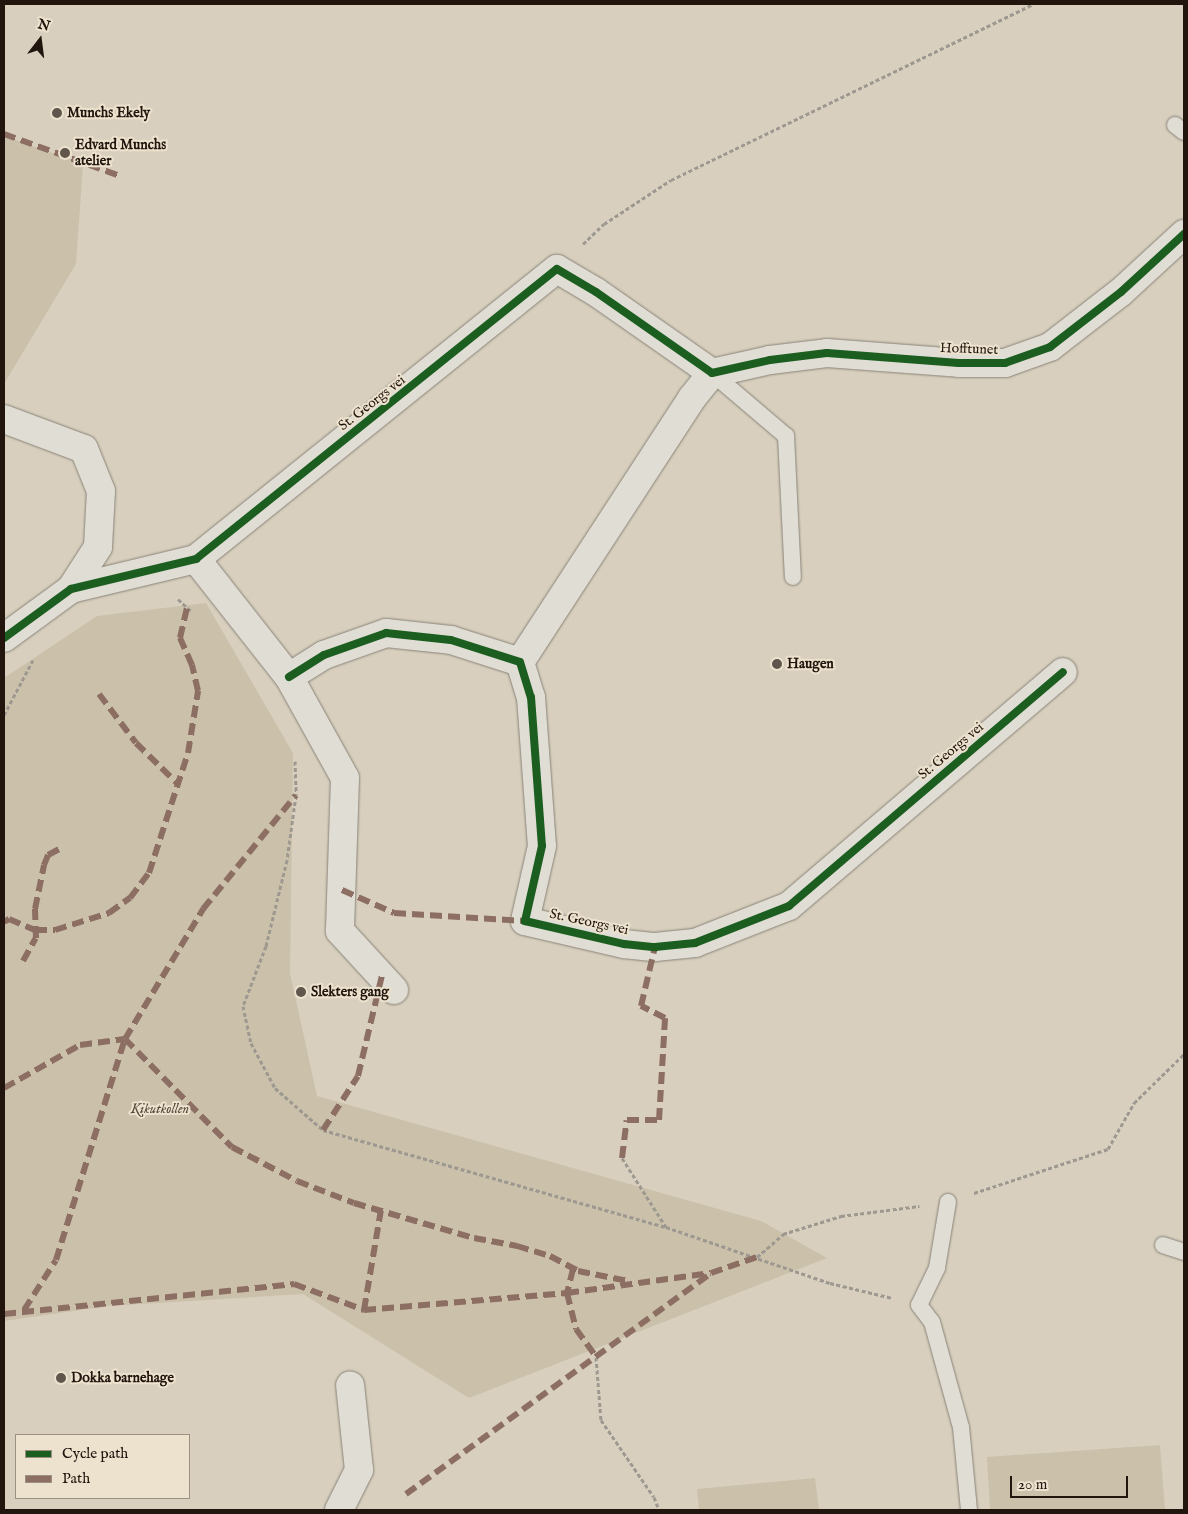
<!DOCTYPE html>
<style>
body{margin:0}
#map{position:relative;width:1188px;height:1514px;overflow:hidden;background:#d8cfbe;font-family:"IM FELL English",serif}
div>[style]{position:absolute}
.green>*{inset:0;background:#cbc0a9}
.path>*{height:3px;margin-top:-1.5px;transform-origin:0;background:repeating-linear-gradient(90deg,#9d9991 0 4px,transparent 0 6.5px)}
.roads{filter:drop-shadow(0 0 1px #898378) drop-shadow(0 0 1px #898378)}
.lane>*{height:16px;margin:-8px;padding:0 8px;transform-origin:8px;border-radius:8px;background:#e0ddd4}
.street>*{height:28px;margin:-14px;padding:0 14px;transform-origin:14px;border-radius:14px;background:#e0ddd4}
.quiet>*{height:6px;margin-top:-3px;transform-origin:0;background:repeating-linear-gradient(90deg,#8d6e63 0 12px,transparent 0 18px)}
.cycleway>*{height:8px;margin:-4px;padding:0 4px;transform-origin:4px;border-radius:4px;background:#1b5e20}
.dots>*{width:14px;height:14px;translate:-50% -50%;box-sizing:border-box;border:2px solid #ece2ce;border-radius:50%}
span{translate:-50% -50%;white-space:nowrap;text-align:center;line-height:1.15;-webkit-text-stroke:4px #ece2ce;paint-order:stroke}
.poi-label{font-size:14px;color:#21150e;font-weight:700}
.left{translate:0 -50%;text-align:left}
.street-label{font-size:14px;color:#21150e}
.park-label{font-size:14px;color:#514437;font-style:italic}
.frame{position:absolute;inset:0;border:5px solid #21150e;pointer-events:none}
.legend{position:absolute;left:15px;top:1434px;width:175px;height:65px;box-sizing:border-box;background:#ece2ce;border:1px solid #9b9081;margin:0;padding:6px 9px;list-style:none;font-size:15px;color:#21150e}
.legend li{display:flex;align-items:center;gap:10px;height:25px}
.legend b{width:25px;border:1px solid #9b9081}
.north{position:absolute;left:15px;top:15px;width:50px;height:50px;-webkit-text-stroke:4px #ece2ce;paint-order:stroke;rotate:15deg;font-size:14px;font-weight:700;line-height:20px;text-align:center;color:#21150e}
.north::after{content:'';display:block;margin:auto;width:18px;height:22px;background:#21150e;clip-path:polygon(50% 0,100% 100%,50% 72%,0 100%)}
.scale{position:absolute;left:1010px;top:1476px;width:118px;height:22px;box-sizing:border-box;border:2px solid #21150e;border-top:0;padding-left:6px;font-size:15px;line-height:18px;white-space:nowrap;color:#21150e;-webkit-text-stroke:4px #ece2ce;paint-order:stroke}
</style>
<div id="map">
<div class="green">
<i style="clip-path:polygon(4px 136px,83px 164px,76px 264px,4px 384px)"></i>
<i style="clip-path:polygon(206px 603px,293px 753px,290px 973px,317px 1096px,761px 1221px,827px 1258px,469px 1398px,303px 1294px,108px 1306px,4px 1321px,4px 678px,97px 616px)"></i>
<i style="clip-path:polygon(1160px 1445px,1165px 1510px,990px 1510px,987px 1457px)"></i>
<i style="clip-path:polygon(815px 1478px,819px 1510px,699px 1510px,697px 1489px)"></i>
</div>
<div class="path">
<i style="left:583px;top:244px;width:29px;rotate:-44deg"></i>
<i style="left:604px;top:224px;width:80px;rotate:-33.3deg"></i>
<i style="left:671px;top:180px;width:403px;rotate:-25.9deg"></i>
<i style="left:178px;top:599px;width:19px;rotate:43deg"></i>
<i style="left:4px;top:715px;width:62px;rotate:-62.2deg"></i>
<i style="left:295px;top:761px;width:34px;rotate:88deg"></i>
<i style="left:296px;top:795px;width:66px;rotate:97.9deg"></i>
<i style="left:287px;top:860px;width:89px;rotate:103.7deg"></i>
<i style="left:266px;top:946px;width:64px;rotate:111deg"></i>
<i style="left:243px;top:1006px;width:38px;rotate:78deg"></i>
<i style="left:251px;top:1043px;width:51px;rotate:61.9deg"></i>
<i style="left:275px;top:1088px;width:64px;rotate:41.2deg"></i>
<i style="left:323px;top:1130px;width:356px;rotate:15.8deg"></i>
<i style="left:666px;top:1227px;width:173px;rotate:18.9deg"></i>
<i style="left:830px;top:1283px;width:64px;rotate:13.6deg"></i>
<i style="left:622px;top:1158px;width:82px;rotate:57.5deg"></i>
<i style="left:974px;top:1193px;width:141px;rotate:-18.2deg"></i>
<i style="left:1108px;top:1149px;width:53px;rotate:-60.5deg"></i>
<i style="left:1134px;top:1103px;width:70px;rotate:-44.4deg"></i>
<i style="left:757px;top:1257px;width:35px;rotate:-41deg"></i>
<i style="left:783px;top:1234px;width:61px;rotate:-17.2deg"></i>
<i style="left:841px;top:1216px;width:79px;rotate:-7.3deg"></i>
<i style="left:596px;top:1357px;width:63px;rotate:85.5deg"></i>
<i style="left:601px;top:1420px;width:93px;rotate:55.5deg"></i>
<i style="left:654px;top:1497px;width:14px;rotate:69deg"></i>
</div>
<div class="roads">
<div class="lane">
<i style="left:1175px;top:125px;width:11px;rotate:38deg"></i>
<i style="left:712px;top:373px;width:97px;rotate:40.4deg"></i>
<i style="left:786px;top:436px;width:141px;rotate:87.2deg"></i>
<i style="left:948px;top:1202px;width:67px;rotate:99.5deg"></i>
<i style="left:937px;top:1268px;width:41px;rotate:115.9deg"></i>
<i style="left:919px;top:1305px;width:21px;rotate:53deg"></i>
<i style="left:932px;top:1322px;width:109px;rotate:74.6deg"></i>
<i style="left:961px;top:1427px;width:83px;rotate:84.5deg"></i>
<i style="left:1163px;top:1245px;width:22px;rotate:18deg"></i>
</div>
<div class="street">
<i style="left:4px;top:419px;width:85px;rotate:20.6deg"></i>
<i style="left:84px;top:449px;width:45px;rotate:68deg"></i>
<i style="left:101px;top:491px;width:56px;rotate:93.1deg"></i>
<i style="left:98px;top:547px;width:50px;rotate:122.7deg"></i>
<i style="left:196px;top:559px;width:150px;rotate:51.8deg"></i>
<i style="left:289px;top:677px;width:115px;rotate:61deg"></i>
<i style="left:345px;top:778px;width:153px;rotate:91.9deg"></i>
<i style="left:340px;top:931px;width:80px;rotate:47.5deg"></i>
<i style="left:4px;top:638px;width:83px;rotate:-36.2deg"></i>
<i style="left:71px;top:589px;width:129px;rotate:-13.5deg"></i>
<i style="left:196px;top:559px;width:463px;rotate:-38.8deg"></i>
<i style="left:557px;top:269px;width:45px;rotate:30.5deg"></i>
<i style="left:596px;top:292px;width:141px;rotate:34.9deg"></i>
<i style="left:712px;top:373px;width:59px;rotate:-12.6deg"></i>
<i style="left:770px;top:360px;width:57px;rotate:-7deg"></i>
<i style="left:827px;top:353px;width:132px;rotate:4.3deg"></i>
<i style="left:959px;top:363px;width:46px"></i>
<i style="left:1005px;top:363px;width:48px;rotate:-19.6deg"></i>
<i style="left:1050px;top:347px;width:90px;rotate:-37.8deg"></i>
<i style="left:1121px;top:292px;width:86px;rotate:-42.6deg"></i>
<i style="left:520px;top:662px;width:315px;rotate:-56.9deg"></i>
<i style="left:692px;top:398px;width:32px;rotate:-51deg"></i>
<i style="left:289px;top:677px;width:41px;rotate:-32.2deg"></i>
<i style="left:324px;top:655px;width:66px;rotate:-19.5deg"></i>
<i style="left:386px;top:633px;width:65px;rotate:6.1deg"></i>
<i style="left:451px;top:640px;width:72px;rotate:17.7deg"></i>
<i style="left:520px;top:662px;width:37px;rotate:73deg"></i>
<i style="left:531px;top:697px;width:149px;rotate:85.8deg"></i>
<i style="left:542px;top:846px;width:77px;rotate:102.8deg"></i>
<i style="left:525px;top:921px;width:102px;rotate:13.1deg"></i>
<i style="left:624px;top:944px;width:31px;rotate:6deg"></i>
<i style="left:655px;top:947px;width:40px;rotate:-5.7deg"></i>
<i style="left:695px;top:943px;width:101px;rotate:-21.5deg"></i>
<i style="left:789px;top:906px;width:360px;rotate:-40.5deg"></i>
<i style="left:339px;top:1510px;width:45px;rotate:-63.4deg"></i>
<i style="left:359px;top:1470px;width:85px;rotate:-96deg"></i>
</div>
</div>
<div class="quiet">
<i style="left:4px;top:134px;width:123px;rotate:19.9deg"></i>
<i style="left:99px;top:694px;width:61px;rotate:52.9deg"></i>
<i style="left:136px;top:743px;width:57px;rotate:44.3deg"></i>
<i style="left:342px;top:890px;width:57px;rotate:23.9deg"></i>
<i style="left:394px;top:913px;width:131px;rotate:3.5deg"></i>
<i style="left:4px;top:922px;width:6px;rotate:-31deg"></i>
<i style="left:9px;top:919px;width:28px;rotate:23deg"></i>
<i style="left:35px;top:930px;width:20px"></i>
<i style="left:55px;top:930px;width:57px;rotate:-17.5deg"></i>
<i style="left:109px;top:913px;width:26px;rotate:-36deg"></i>
<i style="left:130px;top:898px;width:31px;rotate:-53deg"></i>
<i style="left:149px;top:873px;width:126px;rotate:-72deg"></i>
<i style="left:188px;top:753px;width:63px;rotate:-80.8deg"></i>
<i style="left:198px;top:691px;width:27px;rotate:-103deg"></i>
<i style="left:192px;top:665px;width:30px;rotate:-114deg"></i>
<i style="left:180px;top:638px;width:31px;rotate:-77deg"></i>
<i style="left:23px;top:961px;width:26px;rotate:-61deg"></i>
<i style="left:36px;top:938px;width:29px;rotate:-92deg"></i>
<i style="left:35px;top:909px;width:45px;rotate:-78.4deg"></i>
<i style="left:44px;top:865px;width:11px;rotate:-68deg"></i>
<i style="left:48px;top:855px;width:17px;rotate:-28deg"></i>
<i style="left:4px;top:1088px;width:87px;rotate:-29.5deg"></i>
<i style="left:80px;top:1045px;width:45px;rotate:-7.6deg"></i>
<i style="left:125px;top:1039px;width:152px;rotate:45.3deg"></i>
<i style="left:232px;top:1147px;width:73px;rotate:27.6deg"></i>
<i style="left:297px;top:1181px;width:61px;rotate:21.1deg"></i>
<i style="left:354px;top:1203px;width:125px;rotate:16.3deg"></i>
<i style="left:474px;top:1238px;width:44px;rotate:10.5deg"></i>
<i style="left:517px;top:1246px;width:34px;rotate:17deg"></i>
<i style="left:550px;top:1256px;width:32px;rotate:28deg"></i>
<i style="left:578px;top:1271px;width:51px;rotate:11.3deg"></i>
<i style="left:323px;top:1130px;width:64px;rotate:-57.1deg"></i>
<i style="left:358px;top:1076px;width:104px;rotate:-76.6deg"></i>
<i style="left:622px;top:1158px;width:38px;rotate:-83deg"></i>
<i style="left:627px;top:1120px;width:32px"></i>
<i style="left:659px;top:1120px;width:102px;rotate:-86.6deg"></i>
<i style="left:665px;top:1018px;width:27px;rotate:-153deg"></i>
<i style="left:641px;top:1006px;width:61px;rotate:-76.7deg"></i>
<i style="left:573px;top:1269px;width:25px;rotate:104deg"></i>
<i style="left:567px;top:1293px;width:37px;rotate:76deg"></i>
<i style="left:576px;top:1329px;width:34px;rotate:54deg"></i>
<i style="left:24px;top:1310px;width:59px;rotate:-57.4deg"></i>
<i style="left:56px;top:1260px;width:232px;rotate:-72.7deg"></i>
<i style="left:125px;top:1039px;width:152px;rotate:-59deg"></i>
<i style="left:203px;top:909px;width:147px;rotate:-50.8deg"></i>
<i style="left:364px;top:1310px;width:101px;rotate:-80.4deg"></i>
<i style="left:4px;top:1314px;width:292px;rotate:-5.9deg"></i>
<i style="left:294px;top:1284px;width:75px;rotate:20.4deg"></i>
<i style="left:364px;top:1310px;width:204px;rotate:-4.8deg"></i>
<i style="left:567px;top:1293px;width:145px;rotate:-7.9deg"></i>
<i style="left:711px;top:1273px;width:49px;rotate:-19.2deg"></i>
<i style="left:406px;top:1494px;width:375px;rotate:-35.9deg"></i>
</div>
<div class="cycleway">
<i style="left:4px;top:638px;width:83px;rotate:-36.2deg"></i>
<i style="left:71px;top:589px;width:129px;rotate:-13.5deg"></i>
<i style="left:196px;top:559px;width:463px;rotate:-38.8deg"></i>
<i style="left:557px;top:269px;width:45px;rotate:30.5deg"></i>
<i style="left:596px;top:292px;width:141px;rotate:34.9deg"></i>
<i style="left:712px;top:373px;width:59px;rotate:-12.6deg"></i>
<i style="left:770px;top:360px;width:57px;rotate:-7deg"></i>
<i style="left:827px;top:353px;width:132px;rotate:4.3deg"></i>
<i style="left:959px;top:363px;width:46px"></i>
<i style="left:1005px;top:363px;width:48px;rotate:-19.6deg"></i>
<i style="left:1050px;top:347px;width:90px;rotate:-37.8deg"></i>
<i style="left:1121px;top:292px;width:86px;rotate:-42.6deg"></i>
<i style="left:289px;top:677px;width:41px;rotate:-32.2deg"></i>
<i style="left:324px;top:655px;width:66px;rotate:-19.5deg"></i>
<i style="left:386px;top:633px;width:65px;rotate:6.1deg"></i>
<i style="left:451px;top:640px;width:72px;rotate:17.7deg"></i>
<i style="left:520px;top:662px;width:37px;rotate:73deg"></i>
<i style="left:531px;top:697px;width:149px;rotate:85.8deg"></i>
<i style="left:542px;top:846px;width:77px;rotate:102.8deg"></i>
<i style="left:525px;top:921px;width:102px;rotate:13.1deg"></i>
<i style="left:624px;top:944px;width:31px;rotate:6deg"></i>
<i style="left:655px;top:947px;width:40px;rotate:-5.7deg"></i>
<i style="left:695px;top:943px;width:101px;rotate:-21.5deg"></i>
<i style="left:789px;top:906px;width:360px;rotate:-40.5deg"></i>
</div>
<div class="dots">
<i style="left:57px;top:113px;background:#61564c"></i>
<i style="left:65px;top:153px;background:#61564c"></i>
<i style="left:777px;top:664px;background:#61564c"></i>
<i style="left:301px;top:992px;background:#61564c"></i>
<i style="left:61px;top:1378px;background:#61564c"></i>
</div>
<div class="poi-label">
<span class="left" style="left:67px;top:113px">Munchs Ekely</span>
<span class="left" style="left:75px;top:153px">Edvard Munchs<br>atelier</span>
<span class="left" style="left:787px;top:664px">Haugen</span>
<span class="left" style="left:311px;top:992px">Slekters gang</span>
<span class="left" style="left:71px;top:1378px">Dokka barnehage</span>
</div>
<div class="street-label">
<span style="left:969px;top:349px;rotate:2deg">Hofftunet</span>
<span style="left:372px;top:403px;rotate:-38deg">St. Georgs vei</span>
<span style="left:951px;top:751px;rotate:-40deg">St. Georgs vei</span>
<span style="left:589px;top:922px;rotate:12deg">St. Georgs vei</span>
</div>
<div class="park-label">
<span style="left:160px;top:1109px">Kikutkollen</span>
</div>
<div class="frame"></div>
<ul class="legend">
<li><b style="height:6px;background:#1b5e20"></b>Cycle path</li>
<li><b style="height:6px;background:#8d6e63"></b>Path</li>
</ul>
<div class="north">N</div>
<div class="scale">20 m</div>
</div>
